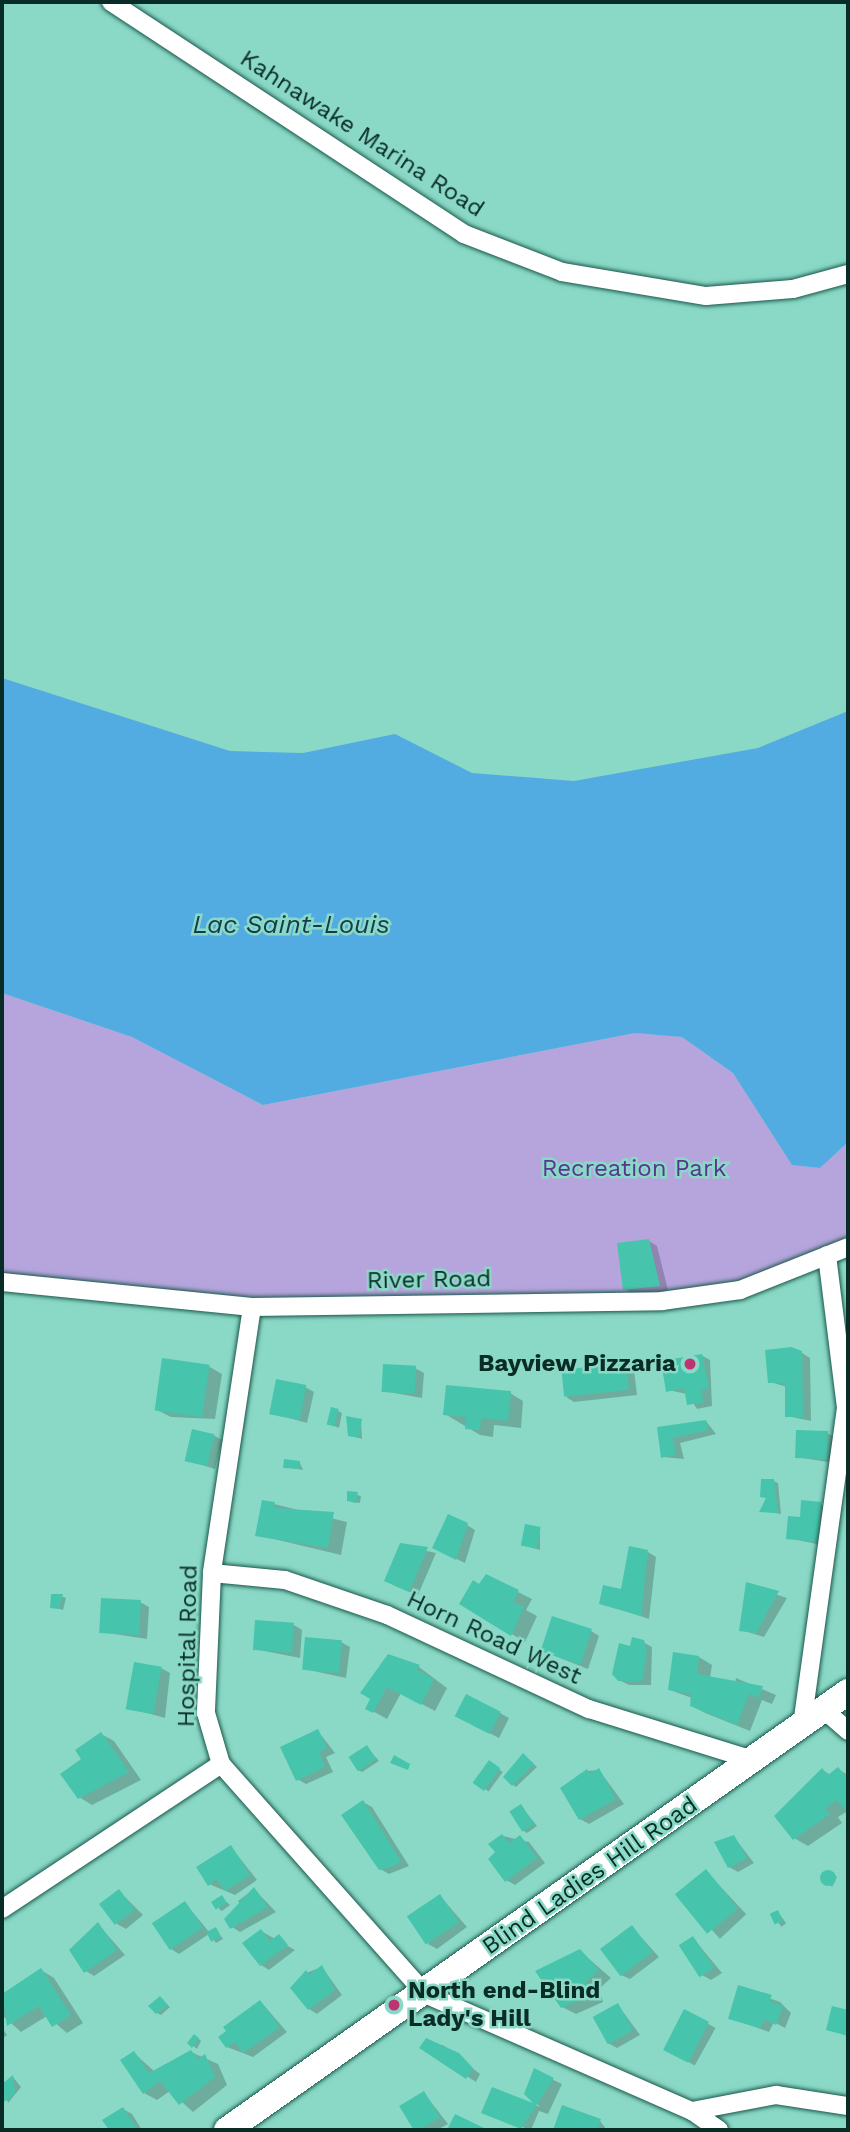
<!DOCTYPE html>
<style>
body{margin:0}
#map{position:relative;width:850px;height:2132px;overflow:hidden;background:#8ad9c6;font-family:"Work Sans",sans-serif}
div>[style]{position:absolute}
.green>*{inset:0;background:#b5a5dc}
.water>*{inset:0;background:#52ace2}
.shadow>*{inset:0;background:#0003;transform-origin:0 0}
.building>*{inset:0;background:#47c5ac;transform-origin:0 0}
.round{border-radius:50%}
.roads{filter:drop-shadow(0 0 2px #1a584c) drop-shadow(0 0 2px #1a584c)}
.street>*{height:18px;margin:-9px;padding:0 9px;transform-origin:9px;border-radius:9px;background:#fff}
.secondary>*{height:26px;margin:-13px;padding:0 13px;transform-origin:13px;border-radius:13px;background:#fff}
.dots>*{width:19px;height:19px;translate:-50% -50%;box-sizing:border-box;border:4px solid #8ad9c6;border-radius:50%}
span{translate:-50% -50%;white-space:nowrap;text-align:center;line-height:1.15;-webkit-text-stroke:5px #8ad9c6;paint-order:stroke}
.street-label{font-size:24px;color:#0a2c26}
.park-label{font-size:24px;color:#593592}
.poi-label{font-size:24px;color:#0a2c26;font-weight:700}
.right{translate:-100% -50%;text-align:right}
.left{translate:0 -50%;text-align:left}
.water-label{font-size:26px;color:#153b51;font-style:italic}
.frame{position:absolute;inset:0;border:4px solid #0a2c26;pointer-events:none}
</style>
<div id="map">
<div class="green">
<i style="clip-path:polygon(2px 993px,132px 1037px,263px 1105px,635px 1033px,682px 1037px,733px 1073px,792px 1165px,820px 1168px,848px 1142px,848px 1247px,740px 1290px,252px 1307px,2px 1282px)"></i>
</div>
<div class="water">
<i style="clip-path:polygon(2px 678px,230px 751px,303px 753px,395px 734px,472px 773px,574px 781px,758px 748px,848px 711px,848px 1142px,820px 1168px,792px 1165px,733px 1073px,682px 1037px,635px 1033px,263px 1105px,132px 1037px,2px 993px)"></i>
</div>
<div class="shadow">
<i style="clip-path:polygon(649px 1241px,657px 1246px,668px 1290px,633px 1294px,625px 1289px)"></i>
<i style="clip-path:polygon(802px 1353px,810px 1358px,811px 1421px,787px 1416px,787px 1387px,770px 1382px)"></i>
<i style="clip-path:polygon(701px 1355px,710px 1360px,712px 1406px,697px 1409px,687px 1394px,668px 1390px)"></i>
<i style="clip-path:polygon(626px 1365px,634px 1370px,637px 1395px,574px 1402px,566px 1397px)"></i>
<i style="clip-path:polygon(208px 1366px,222px 1374px,215px 1419px,171px 1417px,157px 1410px)"></i>
<i style="clip-path:polygon(415px 1368px,424px 1373px,422px 1398px,383px 1391px)"></i>
<i style="clip-path:polygon(305px 1387px,314px 1392px,307px 1423px,271px 1413px)"></i>
<i style="clip-path:polygon(510px 1393px,523px 1401px,521px 1428px,494px 1425px,493px 1437px,480px 1435px,445px 1414px)"></i>
<i style="clip-path:polygon(338px 1411px,342px 1413px,339px 1428px,329px 1424px)"></i>
<i style="clip-path:polygon(361px 1421px,362px 1439px,350px 1435px)"></i>
<i style="clip-path:polygon(706px 1421px,716px 1434px,680px 1443px,684px 1459px,663px 1457px,659px 1428px)"></i>
<i style="clip-path:polygon(827px 1433px,836px 1438px,834px 1463px,796px 1457px)"></i>
<i style="clip-path:polygon(213px 1435px,222px 1440px,215px 1469px,186px 1460px)"></i>
<i style="clip-path:polygon(300px 1463px,303px 1470px,285px 1467px)"></i>
<i style="clip-path:polygon(774px 1481px,778px 1483px,781px 1514px,761px 1511px,767px 1499px,762px 1496px)"></i>
<i style="clip-path:polygon(349px 1493px,361px 1496px,360px 1503px,352px 1502px)"></i>
<i style="clip-path:polygon(274px 1504px,347px 1522px,341px 1555px,257px 1535px)"></i>
<i style="clip-path:polygon(821px 1504px,829px 1509px,826px 1546px,788px 1538px)"></i>
<i style="clip-path:polygon(467px 1525px,475px 1530px,465px 1563px,442px 1552px)"></i>
<i style="clip-path:polygon(540px 1529px,540px 1550px,526px 1546px)"></i>
<i style="clip-path:polygon(401px 1545px,436px 1553px,418px 1595px,395px 1586px)"></i>
<i style="clip-path:polygon(648px 1552px,656px 1557px,649px 1619px,601px 1603px,622px 1591px)"></i>
<i style="clip-path:polygon(486px 1576px,532px 1599px,526px 1610px,537px 1616px,525px 1642px,462px 1604px)"></i>
<i style="clip-path:polygon(748px 1585px,787px 1598px,764px 1637px,741px 1630px)"></i>
<i style="clip-path:polygon(56px 1594px,66px 1598px,63px 1610px,52px 1607px)"></i>
<i style="clip-path:polygon(140px 1602px,149px 1607px,147px 1639px,101px 1632px)"></i>
<i style="clip-path:polygon(294px 1625px,302px 1630px,300px 1658px,254px 1649px)"></i>
<i style="clip-path:polygon(591px 1631px,599px 1636px,588px 1669px,542px 1651px)"></i>
<i style="clip-path:polygon(341px 1642px,350px 1647px,346px 1678px,304px 1669px)"></i>
<i style="clip-path:polygon(643px 1642px,652px 1647px,651px 1685px,629px 1685px,619px 1680px)"></i>
<i style="clip-path:polygon(388px 1657px,419px 1667px,447px 1688px,435px 1711px,401px 1693px,387px 1719px,367px 1708px)"></i>
<i style="clip-path:polygon(699px 1657px,712px 1665px,710px 1678px,735px 1684px,736px 1678px,776px 1695px,772px 1704px,762px 1700px,750px 1731px,705px 1713px,691px 1705px,692px 1698px,670px 1690px)"></i>
<i style="clip-path:polygon(161px 1668px,170px 1673px,165px 1718px,129px 1708px)"></i>
<i style="clip-path:polygon(500px 1713px,509px 1718px,499px 1738px,466px 1721px)"></i>
<i style="clip-path:polygon(318px 1731px,335px 1753px,326px 1757px,333px 1772px,306px 1784px,297px 1779px)"></i>
<i style="clip-path:polygon(101px 1734px,114px 1741px,141px 1780px,92px 1805px,79px 1797px,84px 1759px)"></i>
<i style="clip-path:polygon(367px 1747px,379px 1761px,362px 1772px,358px 1770px)"></i>
<i style="clip-path:polygon(527px 1758px,537px 1767px,516px 1787px,513px 1785px)"></i>
<i style="left:489px;top:1762px;width:17px;height:24px;rotate:36deg"></i>
<i style="clip-path:polygon(838px 1769px,848px 1775px,848px 1811px,838px 1817px,842px 1823px,808px 1846px,794px 1838px,822px 1770px,831px 1775px)"></i>
<i style="clip-path:polygon(599px 1770px,624px 1804px,589px 1824px,580px 1819px,587px 1771px)"></i>
<i style="clip-path:polygon(363px 1802px,372px 1807px,409px 1866px,389px 1874px,380px 1869px)"></i>
<i style="clip-path:polygon(521px 1806px,537px 1826px,527px 1833px,524px 1831px)"></i>
<i style="clip-path:polygon(503px 1836px,529px 1842px,545px 1863px,515px 1885px,506px 1880px,498px 1852px)"></i>
<i style="clip-path:polygon(734px 1837px,754px 1863px,738px 1872px,729px 1867px)"></i>
<i style="clip-path:polygon(231px 1847px,257px 1880px,235px 1895px,209px 1884px)"></i>
<i style="left:706px;top:1871px;width:59px;height:36px;rotate:47deg"></i>
<i style="clip-path:polygon(829px 1872px,837px 1877px,832px 1887px,822px 1877px)"></i>
<i style="clip-path:polygon(254px 1889px,276px 1912px,240px 1932px,232px 1927px,243px 1908px,238px 1901px)"></i>
<i style="clip-path:polygon(119px 1891px,143px 1915px,126px 1929px,117px 1924px)"></i>
<i style="clip-path:polygon(440px 1896px,467px 1927px,437px 1949px,428px 1944px)"></i>
<i style="clip-path:polygon(222px 1898px,230px 1905px,222px 1911px,219px 1909px)"></i>
<i style="clip-path:polygon(185px 1903px,210px 1933px,216px 1929px,223px 1939px,216px 1943px,209px 1934px,179px 1954px,171px 1949px)"></i>
<i style="left:778px;top:1912px;width:14px;height:6px;rotate:54deg"></i>
<i style="clip-path:polygon(98px 1924px,125px 1955px,94px 1976px,86px 1971px)"></i>
<i style="clip-path:polygon(632px 1927px,659px 1957px,630px 1979px,621px 1975px)"></i>
<i style="clip-path:polygon(261px 1931px,295px 1950px,269px 1970px,261px 1965px)"></i>
<i style="clip-path:polygon(693px 1938px,722px 1973px,711px 1980px,702px 1975px)"></i>
<i style="clip-path:polygon(580px 1951px,611px 1978px,599px 1989px,603px 2002px,576px 2014px,562px 2007px)"></i>
<i style="clip-path:polygon(322px 1967px,342px 1995px,317px 2014px,309px 2009px,306px 1973px)"></i>
<i style="clip-path:polygon(41px 1970px,54px 1978px,83px 2023px,67px 2033px,47px 2016px,21px 2032px,2px 2015px,2px 1996px)"></i>
<i style="clip-path:polygon(739px 1987px,780px 2002px,791px 2013px,785px 2028px,774px 2022px,769px 2032px,730px 2018px)"></i>
<i style="clip-path:polygon(160px 1998px,170px 2007px,161px 2015px,157px 2013px)"></i>
<i style="clip-path:polygon(261px 2002px,287px 2032px,253px 2057px,227px 2047px)"></i>
<i style="clip-path:polygon(618px 2005px,640px 2035px,617px 2048px,608px 2043px)"></i>
<i style="left:685px;top:2011px;width:35px;height:43px;rotate:29deg"></i>
<i style="clip-path:polygon(2px 2028px,7px 2035px,2px 2039px)"></i>
<i style="clip-path:polygon(198px 2038px,201px 2041px,197px 2049px,189px 2042px)"></i>
<i style="clip-path:polygon(443px 2045px,480px 2074px,476px 2082px,422px 2048px)"></i>
<i style="clip-path:polygon(191px 2052px,218px 2064px,227px 2085px,193px 2112px,170px 2091px,157px 2100px,144px 2093px,134px 2053px,155px 2072px)"></i>
<i style="clip-path:polygon(535px 2071px,562px 2084px,548px 2114px,539px 2111px,531px 2130px,492px 2117px,493px 2089px,540px 2107px,526px 2093px)"></i>
<i style="clip-path:polygon(13px 2077px,21px 2087px,8px 2103px,2px 2086px)"></i>
<i style="clip-path:polygon(424px 2093px,448px 2124px,437px 2130px,415px 2130px,401px 2107px)"></i>
<i style="clip-path:polygon(563px 2108px,600px 2121px,607px 2130px,555px 2130px)"></i>
<i style="clip-path:polygon(123px 2109px,132px 2114px,142px 2130px,111px 2130px,105px 2121px)"></i>
</div>
<div class="building">
<i style="clip-path:polygon(649px 1239px,660px 1286px,623px 1290px,617px 1243px)"></i>
<i style="clip-path:polygon(791px 1347px,802px 1351px,803px 1417px,785px 1417px,785px 1383px,768px 1383px,765px 1350px)"></i>
<i style="clip-path:polygon(702px 1354px,709px 1388px,701px 1390px,704px 1402px,687px 1405px,684px 1388px,666px 1392px,661px 1361px)"></i>
<i style="left:162px;top:1358px;width:48px;height:53px;rotate:8deg"></i>
<i style="left:626px;top:1363px;width:27px;height:65px;rotate:84deg"></i>
<i style="left:383px;top:1364px;width:33px;height:28px;rotate:3deg"></i>
<i style="left:276px;top:1379px;width:31px;height:36px;rotate:11deg"></i>
<i style="clip-path:polygon(446px 1385px,511px 1391px,508px 1421px,481px 1418px,480px 1430px,465px 1429px,466px 1417px,443px 1415px)"></i>
<i style="left:331px;top:1407px;width:8px;height:18px;rotate:14deg"></i>
<i style="clip-path:polygon(346px 1416px,362px 1419px,359px 1438px,348px 1436px)"></i>
<i style="clip-path:polygon(706px 1420px,708px 1430px,672px 1438px,676px 1454px,661px 1458px,657px 1427px)"></i>
<i style="left:192px;top:1429px;width:23px;height:33px;rotate:13deg"></i>
<i style="left:796px;top:1430px;width:32px;height:28px;rotate:2deg"></i>
<i style="clip-path:polygon(284px 1459px,300px 1461px,300px 1469px,283px 1468px)"></i>
<i style="clip-path:polygon(761px 1479px,774px 1479px,778px 1513px,759px 1512px,766px 1498px,760px 1497px)"></i>
<i style="clip-path:polygon(347px 1491px,358px 1492px,356px 1503px,347px 1501px)"></i>
<i style="clip-path:polygon(262px 1500px,275px 1502px,274px 1508px,334px 1512px,328px 1548px,255px 1536px)"></i>
<i style="clip-path:polygon(801px 1500px,821px 1502px,818px 1542px,786px 1539px,788px 1516px,800px 1517px)"></i>
<i style="clip-path:polygon(448px 1514px,468px 1523px,456px 1560px,432px 1548px)"></i>
<i style="left:525px;top:1524px;width:16px;height:22px;rotate:11deg"></i>
<i style="clip-path:polygon(400px 1543px,428px 1547px,409px 1592px,384px 1581px)"></i>
<i style="clip-path:polygon(629px 1546px,648px 1550px,641px 1616px,599px 1604px,603px 1585px,621px 1589px)"></i>
<i style="clip-path:polygon(486px 1574px,519px 1590px,513px 1602px,524px 1607px,511px 1636px,459px 1604px,473px 1580px,479px 1584px)"></i>
<i style="clip-path:polygon(746px 1582px,779px 1591px,756px 1633px,739px 1631px)"></i>
<i style="clip-path:polygon(51px 1594px,63px 1594px,59px 1609px,50px 1608px)"></i>
<i style="left:101px;top:1598px;width:40px;height:35px;rotate:3deg"></i>
<i style="left:552px;top:1616px;width:42px;height:37px;rotate:18deg"></i>
<i style="left:255px;top:1620px;width:39px;height:30px;rotate:4deg"></i>
<i style="left:305px;top:1637px;width:37px;height:33px;rotate:5deg"></i>
<i style="clip-path:polygon(632px 1637px,644px 1640px,647px 1651px,642px 1681px,618px 1681px,612px 1674px,619px 1643px,630px 1646px)"></i>
<i style="clip-path:polygon(673px 1652px,699px 1656px,697px 1674px,763px 1686px,759px 1698px,749px 1694px,737px 1725px,690px 1706px,691px 1694px,668px 1690px)"></i>
<i style="clip-path:polygon(388px 1654px,420px 1665px,417px 1670px,434px 1679px,421px 1705px,387px 1687px,373px 1713px,365px 1709px,370px 1699px,360px 1693px)"></i>
<i style="left:134px;top:1662px;width:28px;height:48px;rotate:10deg"></i>
<i style="left:466px;top:1694px;width:39px;height:25px;rotate:27deg"></i>
<i style="clip-path:polygon(318px 1729px,327px 1748px,319px 1752px,325px 1767px,296px 1781px,280px 1747px)"></i>
<i style="clip-path:polygon(101px 1732px,129px 1772px,78px 1799px,60px 1774px,81px 1759px,75px 1750px)"></i>
<i style="left:367px;top:1745px;width:17px;height:22px;rotate:57deg"></i>
<i style="clip-path:polygon(523px 1753px,534px 1764px,512px 1786px,503px 1777px)"></i>
<i style="clip-path:polygon(394px 1755px,410px 1764px,408px 1770px,390px 1763px)"></i>
<i style="left:489px;top:1760px;width:14px;height:28px;rotate:36deg"></i>
<i style="clip-path:polygon(838px 1767px,848px 1779px,848px 1813px,836px 1800px,825px 1809px,830px 1814px,793px 1840px,774px 1816px,822px 1768px,828px 1775px)"></i>
<i style="clip-path:polygon(599px 1768px,616px 1799px,579px 1820px,560px 1788px,587px 1769px,590px 1774px)"></i>
<i style="clip-path:polygon(363px 1800px,401px 1861px,394px 1866px,379px 1870px,341px 1815px)"></i>
<i style="left:521px;top:1804px;width:24px;height:14px;rotate:57deg"></i>
<i style="clip-path:polygon(502px 1834px,509px 1843px,520px 1835px,537px 1858px,505px 1882px,488px 1859px,495px 1852px,488px 1844px)"></i>
<i style="clip-path:polygon(734px 1835px,747px 1858px,728px 1868px,714px 1842px)"></i>
<i style="clip-path:polygon(231px 1845px,250px 1875px,225px 1891px,217px 1879px,208px 1886px,196px 1867px)"></i>
<i style="left:706px;top:1869px;width:51px;height:40px;rotate:51deg"></i>
<i class="round" style="left:820px;top:1870px;width:16px;height:16px"></i>
<i style="clip-path:polygon(254px 1887px,268px 1907px,230px 1929px,224px 1919px)"></i>
<i style="left:119px;top:1889px;width:26px;height:25px;rotate:53deg"></i>
<i style="left:440px;top:1894px;width:34px;height:40px;rotate:56deg"></i>
<i style="left:222px;top:1895px;width:9px;height:13px;rotate:58deg"></i>
<i style="left:185px;top:1901px;width:32px;height:40px;rotate:56deg"></i>
<i style="left:778px;top:1910px;width:12px;height:9px;rotate:66deg"></i>
<i style="clip-path:polygon(98px 1922px,117px 1950px,84px 1973px,69px 1950px)"></i>
<i style="left:632px;top:1925px;width:34px;height:40px;rotate:53deg"></i>
<i style="left:216px;top:1927px;width:11px;height:11px;rotate:63deg"></i>
<i style="clip-path:polygon(261px 1929px,270px 1941px,279px 1934px,288px 1945px,260px 1966px,242px 1943px)"></i>
<i style="left:693px;top:1936px;width:38px;height:17px;rotate:57deg"></i>
<i style="clip-path:polygon(580px 1949px,599px 1970px,586px 1982px,591px 1995px,561px 2008px,535px 1971px)"></i>
<i style="clip-path:polygon(322px 1965px,335px 1990px,308px 2010px,290px 1988px,306px 1970px,309px 1975px)"></i>
<i style="clip-path:polygon(41px 1968px,71px 2015px,52px 2027px,39px 2006px,7px 2026px,2px 1994px)"></i>
<i style="clip-path:polygon(738px 1985px,772px 1995px,769px 2001px,783px 2006px,776px 2025px,765px 2019px,760px 2028px,728px 2019px)"></i>
<i style="clip-path:polygon(160px 1996px,168px 2005px,156px 2014px,148px 2006px)"></i>
<i style="clip-path:polygon(260px 2000px,280px 2027px,243px 2053px,235px 2042px,226px 2048px,218px 2037px,226px 2031px,223px 2027px)"></i>
<i style="left:618px;top:2003px;width:31px;height:29px;rotate:61deg"></i>
<i style="clip-path:polygon(832px 2006px,848px 2010px,848px 2036px,826px 2030px)"></i>
<i style="left:684px;top:2009px;width:28px;height:46px;rotate:27deg"></i>
<i style="clip-path:polygon(194px 2034px,199px 2038px,192px 2048px,187px 2043px)"></i>
<i style="clip-path:polygon(426px 2038px,459px 2053px,473px 2068px,466px 2079px,419px 2048px)"></i>
<i style="clip-path:polygon(191px 2050px,198px 2059px,205px 2054px,215px 2077px,179px 2105px,160px 2081px,143px 2094px,120px 2060px,134px 2051px,149px 2073px)"></i>
<i style="clip-path:polygon(534px 2068px,554px 2078px,521px 2129px,481px 2113px,492px 2087px,533px 2103px,524px 2094px)"></i>
<i style="clip-path:polygon(13px 2075px,15px 2094px,4px 2102px,2px 2084px)"></i>
<i style="left:424px;top:2091px;width:31px;height:29px;rotate:59deg"></i>
<i style="clip-path:polygon(562px 2105px,601px 2119px,597px 2130px,553px 2130px)"></i>
<i style="clip-path:polygon(123px 2107px,138px 2130px,109px 2130px,102px 2120px)"></i>
<i style="clip-path:polygon(455px 2114px,484px 2128px,482px 2130px,447px 2130px)"></i>
</div>
<div class="roads">
<div class="street">
<i style="left:111px;top:2px;width:422px;rotate:33.3deg"></i>
<i style="left:464px;top:234px;width:105px;rotate:21.2deg"></i>
<i style="left:562px;top:272px;width:146px;rotate:9.5deg"></i>
<i style="left:706px;top:296px;width:87px;rotate:-4.6deg"></i>
<i style="left:793px;top:289px;width:57px;rotate:-15.3deg"></i>
<i style="left:2px;top:1282px;width:251px;rotate:5.7deg"></i>
<i style="left:252px;top:1307px;width:410px;rotate:-0.8deg"></i>
<i style="left:662px;top:1301px;width:79px;rotate:-8deg"></i>
<i style="left:740px;top:1290px;width:116px;rotate:-21.7deg"></i>
<i style="left:252px;top:1307px;width:269px;rotate:98.6deg"></i>
<i style="left:212px;top:1573px;width:140px;rotate:92.5deg"></i>
<i style="left:206px;top:1713px;width:53px;rotate:73.6deg"></i>
<i style="left:221px;top:1764px;width:307px;rotate:48.4deg"></i>
<i style="left:425px;top:1994px;width:292px;rotate:23.7deg"></i>
<i style="left:692px;top:2111px;width:33px;rotate:35deg"></i>
<i style="left:212px;top:1573px;width:73px;rotate:5.5deg"></i>
<i style="left:285px;top:1580px;width:108px;rotate:18.9deg"></i>
<i style="left:387px;top:1615px;width:223px;rotate:25deg"></i>
<i style="left:589px;top:1709px;width:172px;rotate:17.3deg"></i>
<i style="left:823px;top:1709px;width:33px;rotate:41deg"></i>
<i style="left:802px;top:1725px;width:320px;rotate:-82.1deg"></i>
<i style="left:846px;top:1408px;width:154px;rotate:-97.1deg"></i>
<i style="left:2px;top:1909px;width:263px;rotate:-33.5deg"></i>
<i style="left:692px;top:2111px;width:86px;rotate:-10.8deg"></i>
<i style="left:776px;top:2095px;width:73px;rotate:8.7deg"></i>
</div>
<div class="secondary">
<i style="left:227px;top:2130px;width:760px;rotate:-35.2deg"></i>
</div>
</div>
<div class="dots">
<i style="left:690px;top:1364px;background:#bd3472"></i>
<i style="left:394px;top:2005px;background:#bd3472"></i>
</div>
<div class="street-label">
<span style="left:362px;top:134px;rotate:33deg">Kahnawake Marina Road</span>
<span style="left:429px;top:1280px;rotate:-1deg">River Road</span>
<span style="left:494px;top:1638px;rotate:25deg">Horn Road West</span>
<span style="left:188px;top:1646px;rotate:-89deg">Hospital Road</span>
<span style="left:590px;top:1876px;rotate:-35deg">Blind Ladies Hill Road</span>
</div>
<div class="park-label">
<span style="left:634px;top:1169px">Recreation Park</span>
</div>
<div class="poi-label">
<span class="right" style="left:676px;top:1364px">Bayview Pizzaria</span>
<span class="left" style="left:408px;top:2005px">North end-Blind<br>Lady's Hill</span>
</div>
<div class="water-label">
<span style="left:291px;top:925px">Lac Saint-Louis</span>
</div>
<div class="frame"></div>
</div>
